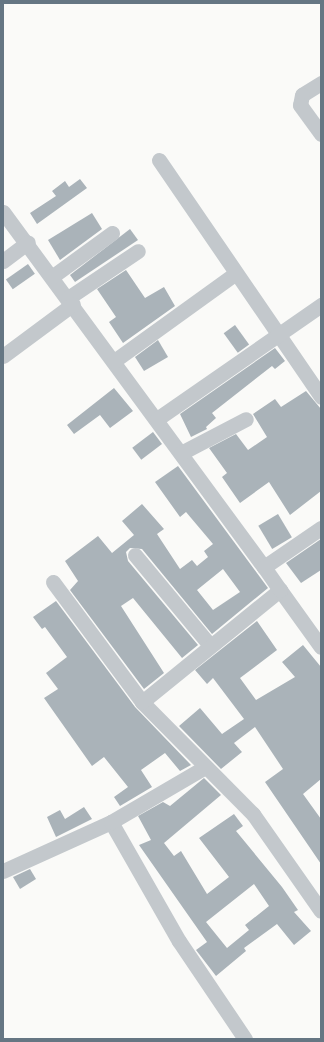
<!DOCTYPE html>
<style>
body{margin:0}
#map{position:relative;width:324px;height:1042px;overflow:hidden;background:#fafaf8;font-family:"Archivo Narrow",sans-serif}
div>[style]{position:absolute}
.building>*{inset:0;background:#aab3b9;transform-origin:0 0}
.minor>*{height:15px;margin:-7.5px;padding:0 7.5px;transform-origin:7.5px;border-radius:7.5px;background:#c3c8cc}
span{translate:-50% -50%;white-space:nowrap;text-align:center;line-height:1.15;-webkit-text-stroke:4px #fff;paint-order:stroke}
.frame{position:absolute;inset:0;border:4px solid #657683;pointer-events:none}
</style>
<div id="map">
<div class="building">
<i style="clip-path:polygon(80px 179px,87px 188px,37px 224px,30px 213px,56px 196px,52px 191px,65px 181px,69px 187px)"></i>
<i style="clip-path:polygon(92px 213px,102px 229px,60px 260px,48px 240px)"></i>
<i style="clip-path:polygon(130px 229px,138px 240px,75px 282px,70px 275px)"></i>
<i style="left:28px;top:264px;width:12px;height:27px;rotate:55deg"></i>
<i style="clip-path:polygon(126px 270px,145px 298px,164px 287px,175px 306px,123px 343px,109px 322px,116px 317px,97px 289px)"></i>
<i style="left:235px;top:325px;width:24px;height:14px;rotate:54deg"></i>
<i style="clip-path:polygon(158px 340px,168px 357px,144px 371px,135px 357px)"></i>
<i style="clip-path:polygon(275px 348px,285px 361px,275px 369px,272px 366px,212px 413px,216px 418px,206px 427px,207px 429px,191px 437px,180px 414px)"></i>
<i style="clip-path:polygon(114px 388px,133px 411px,110px 428px,100px 415px,74px 434px,67px 425px)"></i>
<i style="clip-path:polygon(306px 391px,321px 409px,321px 491px,290px 515px,269px 482px,240px 503px,222px 477px,227px 473px,209px 448px,236px 434px,248px 450px,267px 437px,253px 414px,275px 399px,281px 407px)"></i>
<i style="left:153px;top:432px;width:15px;height:26px;rotate:53deg"></i>
<i style="clip-path:polygon(evenodd,178px 466px,268px 588px,212px 634px,142px 549px,130px 548px,126px 552px,128px 561px,198px 645px,182px 658px,133px 598px,121px 606px,164px 673px,144px 689px,70px 590px,78px 581px,65px 561px,98px 536px,112px 553px,134px 535px,122px 521px,142px 504px,164px 529px,157px 534px,180px 569px,192px 560px,197px 566px,208px 557px,204px 551px,213px 544px,186px 512px,180px 517px,155px 482px,178px 466px,223px 569px,240px 592px,213px 610px,197px 590px,223px 569px)"></i>
<i style="left:278px;top:514px;width:27px;height:23px;rotate:59deg"></i>
<i style="clip-path:polygon(321px 539px,321px 570px,301px 583px,286px 563px)"></i>
<i style="clip-path:polygon(56px 601px,135px 707px,191px 765px,180px 771px,165px 753px,141px 770px,152px 787px,120px 806px,114px 797px,128px 787px,104px 757px,92px 766px,44px 698px,58px 689px,46px 673px,67px 657px,45px 627px,42px 629px,33px 617px)"></i>
<i style="clip-path:polygon(257px 621px,277px 650px,240px 678px,256px 700px,295px 677px,282px 662px,303px 645px,321px 667px,321px 779px,303px 794px,321px 819px,321px 864px,265px 782px,283px 769px,255px 727px,234px 743px,242px 752px,221px 769px,179px 726px,200px 708px,222px 734px,244px 719px,213px 678px,207px 684px,195px 670px)"></i>
<i style="clip-path:polygon(evenodd,204px 778px,221px 795px,164px 843px,174px 856px,181px 851px,207px 894px,229px 877px,199px 838px,234px 814px,243px 826px,236px 831px,282px 887px,298px 910px,294px 912px,311px 931px,294px 945px,277px 924px,244px 948px,246px 951px,216px 976px,196px 950px,207px 942px,139px 845px,151px 840px,138px 816px,163px 802px,170px 806px,204px 778px,254px 884px,269px 906px,245px 925px,249px 930px,227px 948px,206px 922px,254px 884px)"></i>
<i style="clip-path:polygon(84px 807px,92px 819px,56px 837px,47px 817px,60px 810px,65px 819px)"></i>
<i style="clip-path:polygon(30px 869px,36px 879px,20px 889px,13px 877px)"></i>
</div>
<div class="minor">
<i style="left:321px;top:83px;width:22px;rotate:148deg"></i>
<i style="left:302px;top:95px;width:10px;rotate:101deg"></i>
<i style="left:300px;top:105px;width:36px;rotate:54deg"></i>
<i style="left:159px;top:160px;width:287px;rotate:55.6deg"></i>
<i style="left:3px;top:212px;width:441px;rotate:53.7deg"></i>
<i style="left:3px;top:261px;width:31px;rotate:-37deg"></i>
<i style="left:53px;top:276px;width:73px;rotate:-36.1deg"></i>
<i style="left:68px;top:298px;width:84px;rotate:-33.9deg"></i>
<i style="left:3px;top:356px;width:87px;rotate:-36.6deg"></i>
<i style="left:114px;top:361px;width:150px;rotate:-35.8deg"></i>
<i style="left:157px;top:419px;width:200px;rotate:-34.8deg"></i>
<i style="left:181px;top:453px;width:73px;rotate:-27.6deg"></i>
<i style="left:135px;top:555px;width:116px;rotate:50.3deg"></i>
<i style="left:53px;top:582px;width:149px;rotate:53.4deg"></i>
<i style="left:142px;top:702px;width:158px;rotate:45.3deg"></i>
<i style="left:253px;top:814px;width:118px;rotate:55deg"></i>
<i style="left:280px;top:590px;width:70px;rotate:54.3deg"></i>
<i style="left:142px;top:702px;width:178px;rotate:-39.1deg"></i>
<i style="left:280px;top:590px;width:28px;rotate:-125deg"></i>
<i style="left:264px;top:567px;width:69px;rotate:-34.4deg"></i>
<i style="left:111px;top:822px;width:137px;rotate:60.3deg"></i>
<i style="left:179px;top:941px;width:118px;rotate:56deg"></i>
<i style="left:3px;top:871px;width:119px;rotate:-24.4deg"></i>
<i style="left:111px;top:822px;width:109px;rotate:-30.3deg"></i>
</div>
<div class="frame"></div>
</div>
